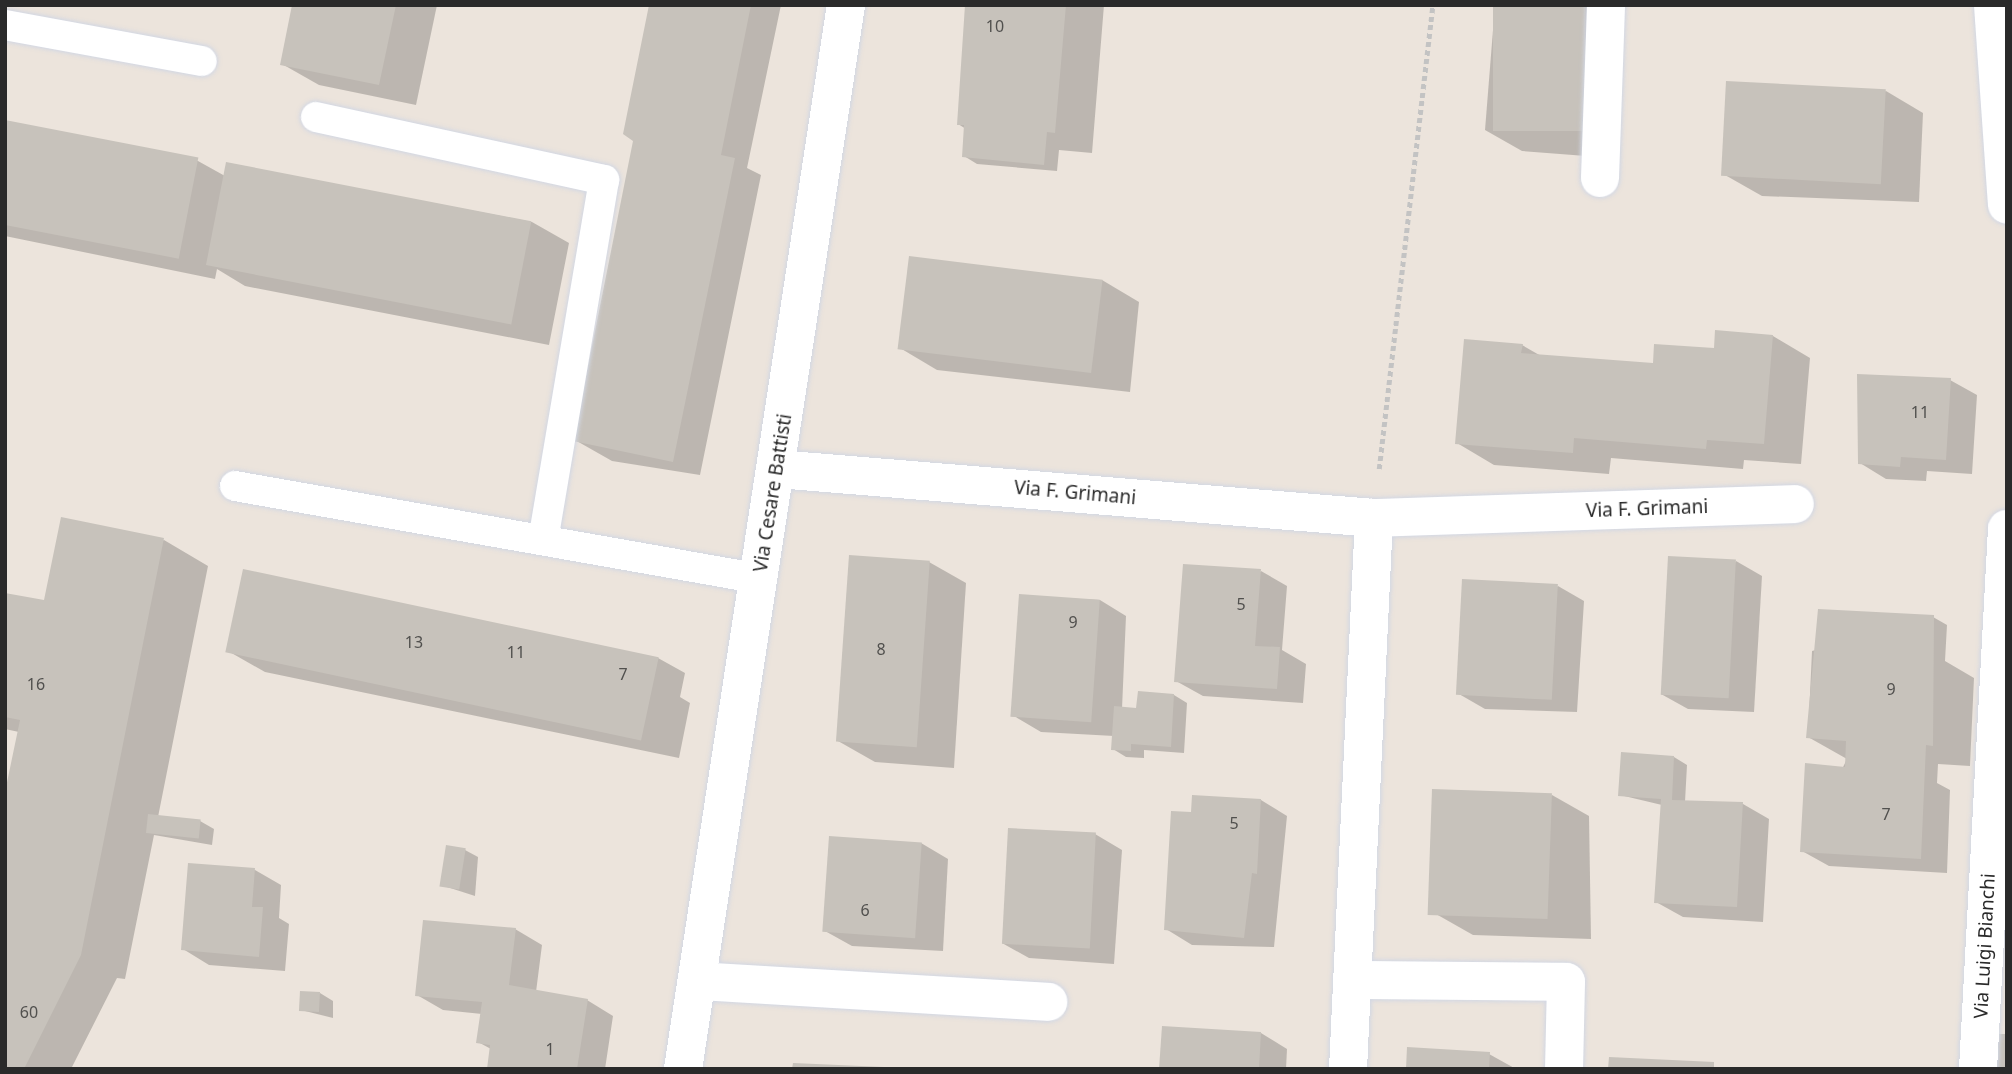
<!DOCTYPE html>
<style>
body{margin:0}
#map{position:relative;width:2012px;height:1074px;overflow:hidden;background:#ece4dc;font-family:"Noto Sans",sans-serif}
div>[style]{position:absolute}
.shadow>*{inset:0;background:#0003}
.building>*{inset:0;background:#c7c2bb;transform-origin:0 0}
.path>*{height:4.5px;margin-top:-2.25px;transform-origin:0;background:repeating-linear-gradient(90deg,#c3c3c3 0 5px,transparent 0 8.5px)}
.roads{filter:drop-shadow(0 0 2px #d2d7e3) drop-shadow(0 0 2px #d2d7e3)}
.lane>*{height:30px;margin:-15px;padding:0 15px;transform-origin:15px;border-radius:15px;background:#fff}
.street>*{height:38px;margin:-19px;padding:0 19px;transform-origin:19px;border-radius:19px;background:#fff}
.secondary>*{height:38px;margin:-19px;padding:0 19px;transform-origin:19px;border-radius:19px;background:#fff}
span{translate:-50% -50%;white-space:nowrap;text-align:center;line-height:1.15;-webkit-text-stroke:6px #fff;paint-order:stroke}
.number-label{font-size:16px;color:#51504e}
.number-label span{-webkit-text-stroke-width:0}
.street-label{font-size:19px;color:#2a2a2a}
.frame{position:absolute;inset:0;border:7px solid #2a2a2a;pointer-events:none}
</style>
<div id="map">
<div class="shadow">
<i style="clip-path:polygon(294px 5px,437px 5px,416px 105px,319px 85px,282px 64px)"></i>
<i style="clip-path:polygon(651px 5px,781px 5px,747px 168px,761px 175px,700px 475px,612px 461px,575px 440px,635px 140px)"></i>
<i style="clip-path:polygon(967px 5px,1104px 5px,1092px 153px,1059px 150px,1057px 171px,977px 164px,964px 156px,966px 129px,958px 124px)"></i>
<i style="clip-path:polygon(1495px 5px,1623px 5px,1612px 158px,1522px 151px,1485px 130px)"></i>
<i style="clip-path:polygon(1886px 91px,1923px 113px,1919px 202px,1762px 196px,1725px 175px)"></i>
<i style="clip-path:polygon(5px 121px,198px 161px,225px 176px,227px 164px,532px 222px,569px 243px,549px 345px,245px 286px,217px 269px,215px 279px,5px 236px)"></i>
<i style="clip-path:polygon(1102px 280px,1139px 302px,1130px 392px,937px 370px,900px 348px)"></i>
<i style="clip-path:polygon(1773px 336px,1810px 358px,1801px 464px,1744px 460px,1743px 469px,1611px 458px,1609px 474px,1494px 465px,1457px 443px,1522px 345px,1541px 356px,1655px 365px)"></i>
<i style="clip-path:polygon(1950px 380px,1977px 395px,1972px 474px,1927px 471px,1926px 481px,1886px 479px,1860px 463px)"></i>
<i style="clip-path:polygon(164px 540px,208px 566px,158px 817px,200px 821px,214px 829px,212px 845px,154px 835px,125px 979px,117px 978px,71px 1069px,5px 1069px,19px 732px,5px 729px,5px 595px,43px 602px)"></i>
<i style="clip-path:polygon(1736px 561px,1762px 576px,1754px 712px,1688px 709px,1661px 694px)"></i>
<i style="clip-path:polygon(929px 562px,966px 583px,954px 768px,875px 762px,838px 741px)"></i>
<i style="clip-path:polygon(1261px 571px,1287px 586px,1282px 650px,1306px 664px,1303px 703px,1203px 696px,1176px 681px)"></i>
<i style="clip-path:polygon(1558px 586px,1584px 601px,1577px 712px,1485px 709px,1459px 694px)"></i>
<i style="clip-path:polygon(1021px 596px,1100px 600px,1126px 616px,1122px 709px,1138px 710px,1174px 695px,1187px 703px,1184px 753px,1144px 750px,1144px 758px,1126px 757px,1113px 749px,1114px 736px,1041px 732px,1014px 716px)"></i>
<i style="clip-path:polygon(1933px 617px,1947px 625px,1945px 661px,1974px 678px,1970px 766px,1938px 764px,1937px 783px,1950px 790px,1947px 873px,1829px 866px,1802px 851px,1847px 759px,1808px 737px,1812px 651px)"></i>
<i style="clip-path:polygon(228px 651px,658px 658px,685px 673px,680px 697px,690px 703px,679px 758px,265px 672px)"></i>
<i style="clip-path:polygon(1674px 757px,1687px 765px,1685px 802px,1743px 804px,1769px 819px,1763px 922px,1683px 917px,1656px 902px,1662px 805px,1620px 795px)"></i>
<i style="clip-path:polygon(1552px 795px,1589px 816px,1591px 939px,1473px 935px,1436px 914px)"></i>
<i style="clip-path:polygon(1261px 800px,1287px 816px,1274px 947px,1192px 945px,1166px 929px,1193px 813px)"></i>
<i style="clip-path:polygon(1095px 834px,1122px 850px,1114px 964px,1029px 958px,1002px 943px)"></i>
<i style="clip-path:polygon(921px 843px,948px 859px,943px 951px,852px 946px,825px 931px)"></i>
<i style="clip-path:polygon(465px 850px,478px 857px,475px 896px,444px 886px)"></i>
<i style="clip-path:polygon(190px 865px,255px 870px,281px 885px,279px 918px,289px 924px,285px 971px,209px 965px,183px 949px)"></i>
<i style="clip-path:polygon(515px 929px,542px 945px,536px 992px,587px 1000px,613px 1016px,605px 1069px,488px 1069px,491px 1049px,478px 1042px,482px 1014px,443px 1010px,417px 995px)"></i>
<i style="clip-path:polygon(320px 993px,333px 1001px,333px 1018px,301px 1010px)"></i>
<i style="clip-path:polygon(1261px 1033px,1287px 1049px,1286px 1069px,1161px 1069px)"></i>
<i style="clip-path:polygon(1489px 1054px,1516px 1069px,1408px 1069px)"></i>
</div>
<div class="building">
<i style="clip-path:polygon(292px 5px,396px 5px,379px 85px,280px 65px)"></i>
<i style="clip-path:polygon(649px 5px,751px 5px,721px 155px,735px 158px,673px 462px,573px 441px,633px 141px,623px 134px)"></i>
<i style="clip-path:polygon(965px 5px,1066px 5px,1055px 133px,1047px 132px,1044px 165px,962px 157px,964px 125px,957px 125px)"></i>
<i style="left:1493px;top:5px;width:92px;height:126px"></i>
<i style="left:1726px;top:81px;width:160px;height:95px;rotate:3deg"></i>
<i style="left:5px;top:120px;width:197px;height:103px;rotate:11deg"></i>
<i style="left:226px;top:162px;width:311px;height:105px;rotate:11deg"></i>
<i style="left:909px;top:256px;width:195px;height:94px;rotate:7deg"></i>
<i style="clip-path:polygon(1715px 330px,1773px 335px,1764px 444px,1707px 440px,1706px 449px,1574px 438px,1573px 453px,1455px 444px,1464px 339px,1523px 344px,1521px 353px,1653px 363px,1654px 344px,1714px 348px)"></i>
<i style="clip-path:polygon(1857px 374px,1951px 378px,1946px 460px,1901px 457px,1900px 467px,1858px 464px)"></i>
<i style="clip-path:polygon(61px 517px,164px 538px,81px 955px,24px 1069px,5px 1069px,5px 792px,20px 720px,5px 717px,5px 593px,44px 600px)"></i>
<i style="left:849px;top:555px;width:81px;height:187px;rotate:4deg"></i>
<i style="left:1668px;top:556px;width:68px;height:139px;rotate:3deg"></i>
<i style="clip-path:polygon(1183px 564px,1261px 569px,1255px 646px,1280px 647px,1277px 689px,1174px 682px)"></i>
<i style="left:243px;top:569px;width:425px;height:85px;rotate:12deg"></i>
<i style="left:1462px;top:579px;width:96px;height:116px;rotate:3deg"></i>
<i style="left:1019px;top:594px;width:81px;height:123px;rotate:4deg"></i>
<i style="clip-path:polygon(1818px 609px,1934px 615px,1933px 746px,1926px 745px,1921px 859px,1800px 852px,1805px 763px,1845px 767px,1846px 741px,1806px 738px)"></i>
<i style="clip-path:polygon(1138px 691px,1174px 694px,1171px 747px,1131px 744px,1131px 751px,1111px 750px,1114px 706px,1136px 708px)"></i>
<i style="clip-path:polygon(1621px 752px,1674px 756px,1672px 800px,1743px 802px,1737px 907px,1654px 903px,1661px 799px,1618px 796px)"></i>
<i style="left:1432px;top:789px;width:120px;height:126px;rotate:2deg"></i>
<i style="clip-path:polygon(1192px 795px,1261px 799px,1257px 874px,1252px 873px,1244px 938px,1164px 930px,1171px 811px,1191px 812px)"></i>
<i style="left:148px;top:814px;width:53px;height:19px;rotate:6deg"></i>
<i style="left:1008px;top:828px;width:88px;height:116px;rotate:3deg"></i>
<i style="left:829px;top:836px;width:93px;height:96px;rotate:4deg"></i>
<i style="left:446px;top:845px;width:20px;height:42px;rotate:9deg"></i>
<i style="clip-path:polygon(188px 863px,255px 868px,252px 907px,263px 907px,259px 957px,181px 950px)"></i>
<i style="clip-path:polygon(423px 920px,516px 928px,509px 985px,588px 999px,577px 1069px,487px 1069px,490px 1045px,476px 1043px,482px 1002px,415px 996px)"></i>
<i style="left:300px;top:991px;width:20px;height:20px;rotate:3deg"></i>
<i style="clip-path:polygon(1162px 1026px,1261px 1032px,1259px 1069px,1159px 1069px)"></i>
<i style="left:1989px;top:1034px;width:18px;height:35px"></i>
<i style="clip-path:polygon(1407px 1047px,1490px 1052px,1489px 1069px,1406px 1069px)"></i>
<i style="clip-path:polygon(1609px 1057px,1714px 1062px,1714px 1069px,1608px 1069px)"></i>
<i style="clip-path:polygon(793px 1063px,884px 1067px,884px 1069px,792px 1069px)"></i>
</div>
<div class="path">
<i style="left:1379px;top:469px;width:467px;rotate:-83.4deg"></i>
</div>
<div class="roads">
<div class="lane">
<i style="left:5px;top:25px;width:200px;rotate:10.4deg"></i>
<i style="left:316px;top:117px;width:295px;rotate:12.3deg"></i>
<i style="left:604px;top:180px;width:365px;rotate:99.6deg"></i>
<i style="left:235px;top:486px;width:534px;rotate:10.03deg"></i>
</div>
<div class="street">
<i style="left:1993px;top:5px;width:200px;rotate:86deg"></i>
<i style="left:1600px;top:178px;width:173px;rotate:-88deg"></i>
<i style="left:777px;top:469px;width:599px;rotate:4.69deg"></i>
<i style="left:1374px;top:518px;width:421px;rotate:-1.9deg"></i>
<i style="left:1354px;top:980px;width:212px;rotate:0.5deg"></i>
<i style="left:1566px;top:982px;width:87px;rotate:91.3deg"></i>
<i style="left:698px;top:981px;width:351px;rotate:3.4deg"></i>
<i style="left:1348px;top:1069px;width:552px;rotate:-87.3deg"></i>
<i style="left:1978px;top:1069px;width:541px;rotate:-86.93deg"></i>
</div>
<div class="secondary">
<i style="left:683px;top:1069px;width:1076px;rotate:-81.29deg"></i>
</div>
</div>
<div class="number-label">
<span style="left:995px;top:26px">10</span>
<span style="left:1920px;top:412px">11</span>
<span style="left:1241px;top:604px">5</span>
<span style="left:1073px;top:622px">9</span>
<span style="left:414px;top:642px">13</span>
<span style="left:881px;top:649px">8</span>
<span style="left:516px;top:652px">11</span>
<span style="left:623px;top:674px">7</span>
<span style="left:36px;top:684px">16</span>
<span style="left:1891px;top:689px">9</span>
<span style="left:1886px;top:814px">7</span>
<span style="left:1234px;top:823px">5</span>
<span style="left:865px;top:910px">6</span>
<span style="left:29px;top:1012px">60</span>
<span style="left:550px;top:1049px">1</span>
</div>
<div class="street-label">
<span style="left:773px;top:493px;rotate:-81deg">Via Cesare Battisti</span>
<span style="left:1075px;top:493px;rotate:5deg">Via F. Grimani</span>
<span style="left:1647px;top:509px;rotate:-2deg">Via F. Grimani</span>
<span style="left:1985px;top:946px;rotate:-87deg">Via Luigi Bianchi</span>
</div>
<div class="frame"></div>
</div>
